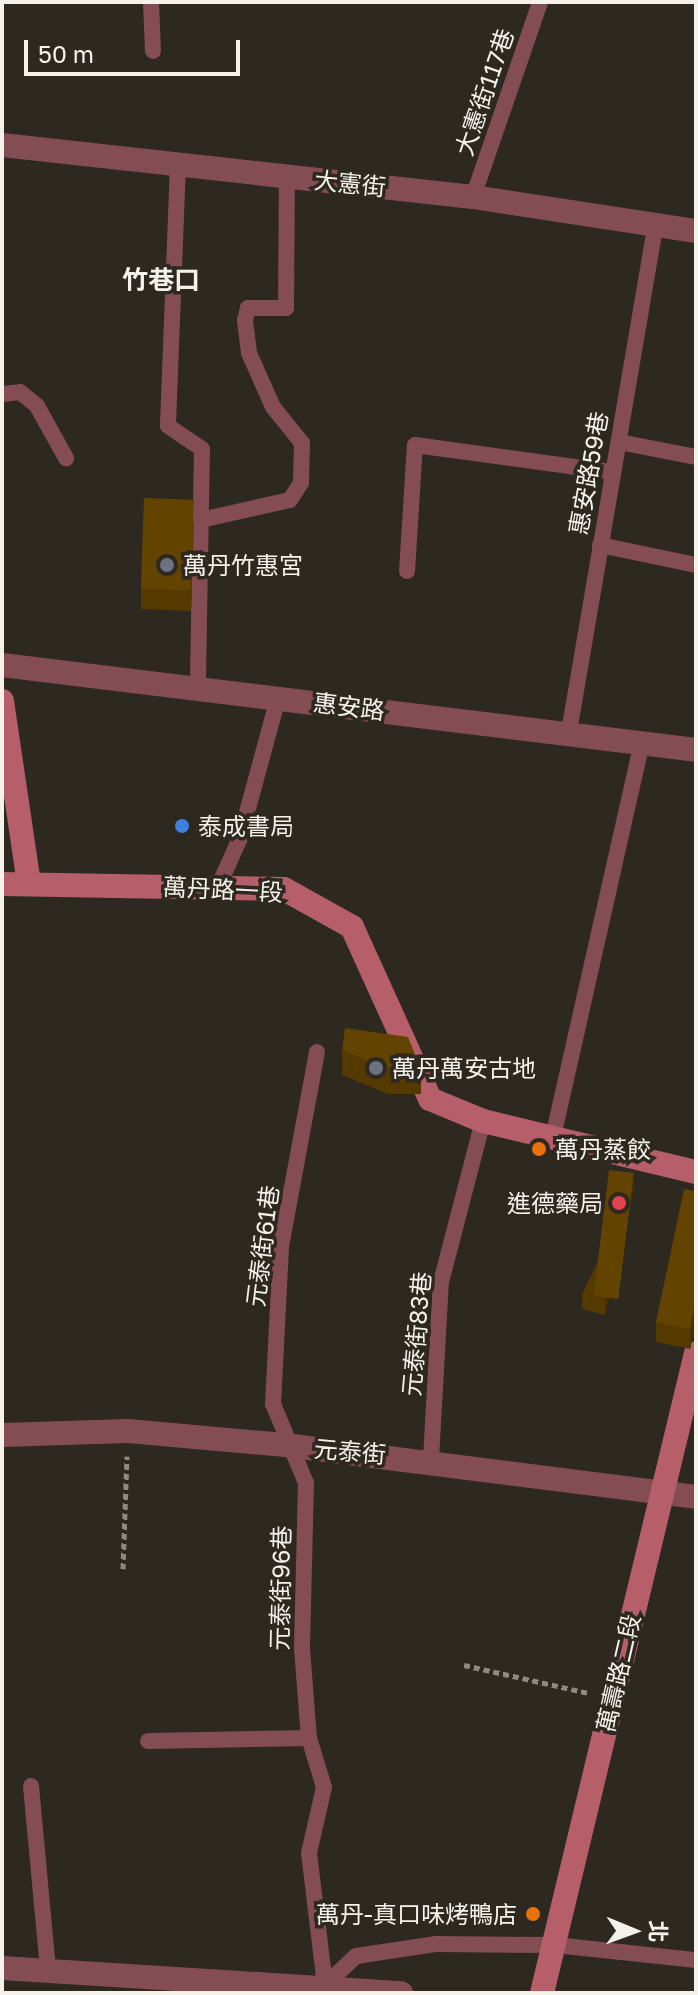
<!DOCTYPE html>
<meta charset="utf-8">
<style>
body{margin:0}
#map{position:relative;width:698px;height:1995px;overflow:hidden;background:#2d2820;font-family:"Golos Text","Noto Sans TC",sans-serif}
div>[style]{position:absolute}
.path>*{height:5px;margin-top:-2.5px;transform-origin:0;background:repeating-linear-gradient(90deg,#8e8a83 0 6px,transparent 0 10px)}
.lane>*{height:16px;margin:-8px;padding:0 8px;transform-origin:8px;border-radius:8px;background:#844d53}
.street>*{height:24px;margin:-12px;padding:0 12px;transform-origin:12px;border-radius:12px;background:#844d53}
.secondary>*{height:24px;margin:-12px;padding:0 12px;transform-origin:12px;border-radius:12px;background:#b65e6a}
.wall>*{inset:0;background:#543a00}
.shaded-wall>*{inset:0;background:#453000}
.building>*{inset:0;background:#624400;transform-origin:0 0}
.dots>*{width:22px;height:22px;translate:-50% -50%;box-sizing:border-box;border:4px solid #2d2820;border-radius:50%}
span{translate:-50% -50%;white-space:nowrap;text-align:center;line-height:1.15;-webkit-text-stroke:7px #2d2820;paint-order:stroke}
.street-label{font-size:24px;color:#f5f2ec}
.poi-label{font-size:24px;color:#f5f2ec}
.left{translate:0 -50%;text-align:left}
.right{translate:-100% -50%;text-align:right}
.neighbourhood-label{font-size:26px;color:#f5f2ec;font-weight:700}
.frame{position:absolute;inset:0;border:4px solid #f5f2ec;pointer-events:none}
.north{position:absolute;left:594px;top:1891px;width:80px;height:80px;-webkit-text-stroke:6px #2d2820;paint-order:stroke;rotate:91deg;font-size:22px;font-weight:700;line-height:32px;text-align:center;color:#f5f2ec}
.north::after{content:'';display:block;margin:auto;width:28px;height:36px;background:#f5f2ec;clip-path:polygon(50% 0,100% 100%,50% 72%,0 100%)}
.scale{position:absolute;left:24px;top:40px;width:216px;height:36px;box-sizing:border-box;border:4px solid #f5f2ec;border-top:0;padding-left:10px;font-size:24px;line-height:28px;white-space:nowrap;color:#f5f2ec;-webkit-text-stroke:6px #2d2820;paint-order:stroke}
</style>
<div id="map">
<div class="path">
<i style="left:123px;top:1569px;width:113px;rotate:-88deg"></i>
<i style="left:464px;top:1665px;width:127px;rotate:12.7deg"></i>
</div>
<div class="lane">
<i style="left:151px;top:2px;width:49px;rotate:87.7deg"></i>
<i style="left:178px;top:164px;width:262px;rotate:92.2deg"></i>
<i style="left:168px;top:426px;width:41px;rotate:34.1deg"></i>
<i style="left:202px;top:449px;width:239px;rotate:91deg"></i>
<i style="left:473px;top:197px;width:206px;rotate:-71deg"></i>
<i style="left:2px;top:394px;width:18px;rotate:-6deg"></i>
<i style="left:20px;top:392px;width:22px;rotate:39deg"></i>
<i style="left:37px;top:406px;width:60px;rotate:60.9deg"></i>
<i style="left:619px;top:442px;width:78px;rotate:11deg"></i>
<i style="left:201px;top:520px;width:91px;rotate:-12.7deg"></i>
<i style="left:290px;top:500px;width:20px;rotate:-57deg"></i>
<i style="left:301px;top:483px;width:40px;rotate:-88.6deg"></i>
<i style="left:302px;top:443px;width:46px;rotate:-128.9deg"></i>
<i style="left:273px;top:407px;width:59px;rotate:-114deg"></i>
<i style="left:249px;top:353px;width:33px;rotate:-97deg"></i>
<i style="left:245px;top:320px;width:12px;rotate:-76deg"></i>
<i style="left:248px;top:308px;width:38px"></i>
<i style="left:286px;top:308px;width:131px;rotate:-89.6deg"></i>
<i style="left:600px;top:545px;width:98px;rotate:11.8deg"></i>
<i style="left:407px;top:571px;width:126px;rotate:-86.4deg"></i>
<i style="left:415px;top:445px;width:200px;rotate:7.8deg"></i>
<i style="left:569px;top:732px;width:517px;rotate:-80.32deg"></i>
<i style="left:219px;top:885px;width:51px;rotate:-65.9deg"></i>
<i style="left:240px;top:838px;width:145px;rotate:-74.8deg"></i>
<i style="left:317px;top:1052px;width:198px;rotate:100.5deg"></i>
<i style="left:281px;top:1247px;width:157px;rotate:92.9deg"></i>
<i style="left:273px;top:1404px;width:86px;rotate:67.3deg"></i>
<i style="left:306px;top:1483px;width:165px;rotate:91.4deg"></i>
<i style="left:302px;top:1648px;width:90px;rotate:85.6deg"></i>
<i style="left:309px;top:1738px;width:51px;rotate:73deg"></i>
<i style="left:324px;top:1787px;width:68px;rotate:102.8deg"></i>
<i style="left:309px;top:1853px;width:133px;rotate:83.1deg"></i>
<i style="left:553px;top:1137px;width:405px;rotate:-77.3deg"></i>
<i style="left:431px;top:1459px;width:177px;rotate:-86.8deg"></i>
<i style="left:441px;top:1282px;width:166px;rotate:-75.4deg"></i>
<i style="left:148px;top:1741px;width:161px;rotate:-1.1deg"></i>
<i style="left:31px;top:1786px;width:185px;rotate:84.7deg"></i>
<i style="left:325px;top:1985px;width:42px;rotate:-43.1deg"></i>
<i style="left:356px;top:1956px;width:80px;rotate:-8.6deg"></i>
<i style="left:435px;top:1944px;width:120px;rotate:0.5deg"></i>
<i style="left:555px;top:1945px;width:142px;rotate:6.1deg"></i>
</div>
<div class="street">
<i style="left:2px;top:145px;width:474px;rotate:6.3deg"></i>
<i style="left:473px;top:197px;width:226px;rotate:8.7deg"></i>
<i style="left:2px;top:665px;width:699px;rotate:6.98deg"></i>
<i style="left:2px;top:1435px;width:126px;rotate:-1.8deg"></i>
<i style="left:128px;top:1431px;width:158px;rotate:5.1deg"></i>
<i style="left:285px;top:1445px;width:414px;rotate:7.2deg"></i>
<i style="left:2px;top:1968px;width:400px;rotate:3.6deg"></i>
</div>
<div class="secondary">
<i style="left:2px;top:701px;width:184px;rotate:81.6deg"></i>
<i style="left:2px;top:884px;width:282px;rotate:1deg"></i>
<i style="left:284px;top:889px;width:78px;rotate:29.2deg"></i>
<i style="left:352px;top:927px;width:189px;rotate:65.6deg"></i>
<i style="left:430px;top:1099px;width:57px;rotate:22.5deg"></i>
<i style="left:483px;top:1121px;width:219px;rotate:13.5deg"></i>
<i style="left:542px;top:1993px;width:658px;rotate:-76.47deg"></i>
</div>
<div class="wall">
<i style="clip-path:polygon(194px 521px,191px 611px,141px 609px,141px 589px)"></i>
<i style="clip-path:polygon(342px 1050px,421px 1069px,421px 1094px,388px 1094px,342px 1075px)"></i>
<i style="clip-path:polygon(634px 1188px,605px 1315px,582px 1309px,582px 1294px)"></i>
<i style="clip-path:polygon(696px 1191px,696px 1320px,690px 1349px,656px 1342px,656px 1322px)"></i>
</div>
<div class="shaded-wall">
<i style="clip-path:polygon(634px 1173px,634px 1188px,605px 1315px,605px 1300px)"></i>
<i style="clip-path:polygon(696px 1300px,696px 1320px,690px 1349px,690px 1329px)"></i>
</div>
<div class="building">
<i style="left:144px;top:498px;width:50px;height:91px;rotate:2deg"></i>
<i style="clip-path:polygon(345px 1028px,408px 1037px,421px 1069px,388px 1068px,342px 1050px)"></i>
<i style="left:609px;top:1170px;width:25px;height:127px;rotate:7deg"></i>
<i style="clip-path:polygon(684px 1189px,696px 1191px,696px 1300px,690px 1329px,656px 1322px)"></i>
</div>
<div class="dots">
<i style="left:167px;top:565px;background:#6b7280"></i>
<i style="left:182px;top:826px;background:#3f7fe0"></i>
<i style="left:376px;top:1068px;background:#6b7280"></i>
<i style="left:539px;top:1149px;background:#e8710a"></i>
<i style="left:619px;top:1203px;background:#e0444e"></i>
<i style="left:533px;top:1914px;background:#e8710a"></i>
</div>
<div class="street-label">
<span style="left:484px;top:92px;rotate:-71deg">大憲街117巷</span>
<span style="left:350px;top:183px;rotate:6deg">大憲街</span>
<span style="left:588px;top:473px;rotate:-80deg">惠安路59巷</span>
<span style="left:349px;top:706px;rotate:7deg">惠安路</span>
<span style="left:223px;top:889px;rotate:3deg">萬丹路一段</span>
<span style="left:262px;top:1246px;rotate:-83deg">元泰街61巷</span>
<span style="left:416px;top:1334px;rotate:-85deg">元泰街83巷</span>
<span style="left:350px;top:1451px;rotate:5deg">元泰街</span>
<span style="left:280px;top:1588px;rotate:-89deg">元泰街96巷</span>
<span style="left:618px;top:1673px;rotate:-77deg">萬壽路二段</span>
</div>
<div class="poi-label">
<span class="left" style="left:183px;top:565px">萬丹竹惠宮</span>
<span class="left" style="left:198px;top:826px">泰成書局</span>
<span class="left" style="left:392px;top:1068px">萬丹萬安古地</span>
<span class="left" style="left:555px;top:1149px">萬丹蒸餃</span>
<span class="right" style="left:603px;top:1203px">進德藥局</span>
<span class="right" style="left:517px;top:1914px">萬丹-真口味烤鴨店</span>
</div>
<div class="neighbourhood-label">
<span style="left:161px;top:280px">竹巷口</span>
</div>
<div class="frame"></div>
<div class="north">北</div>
<div class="scale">50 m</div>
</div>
